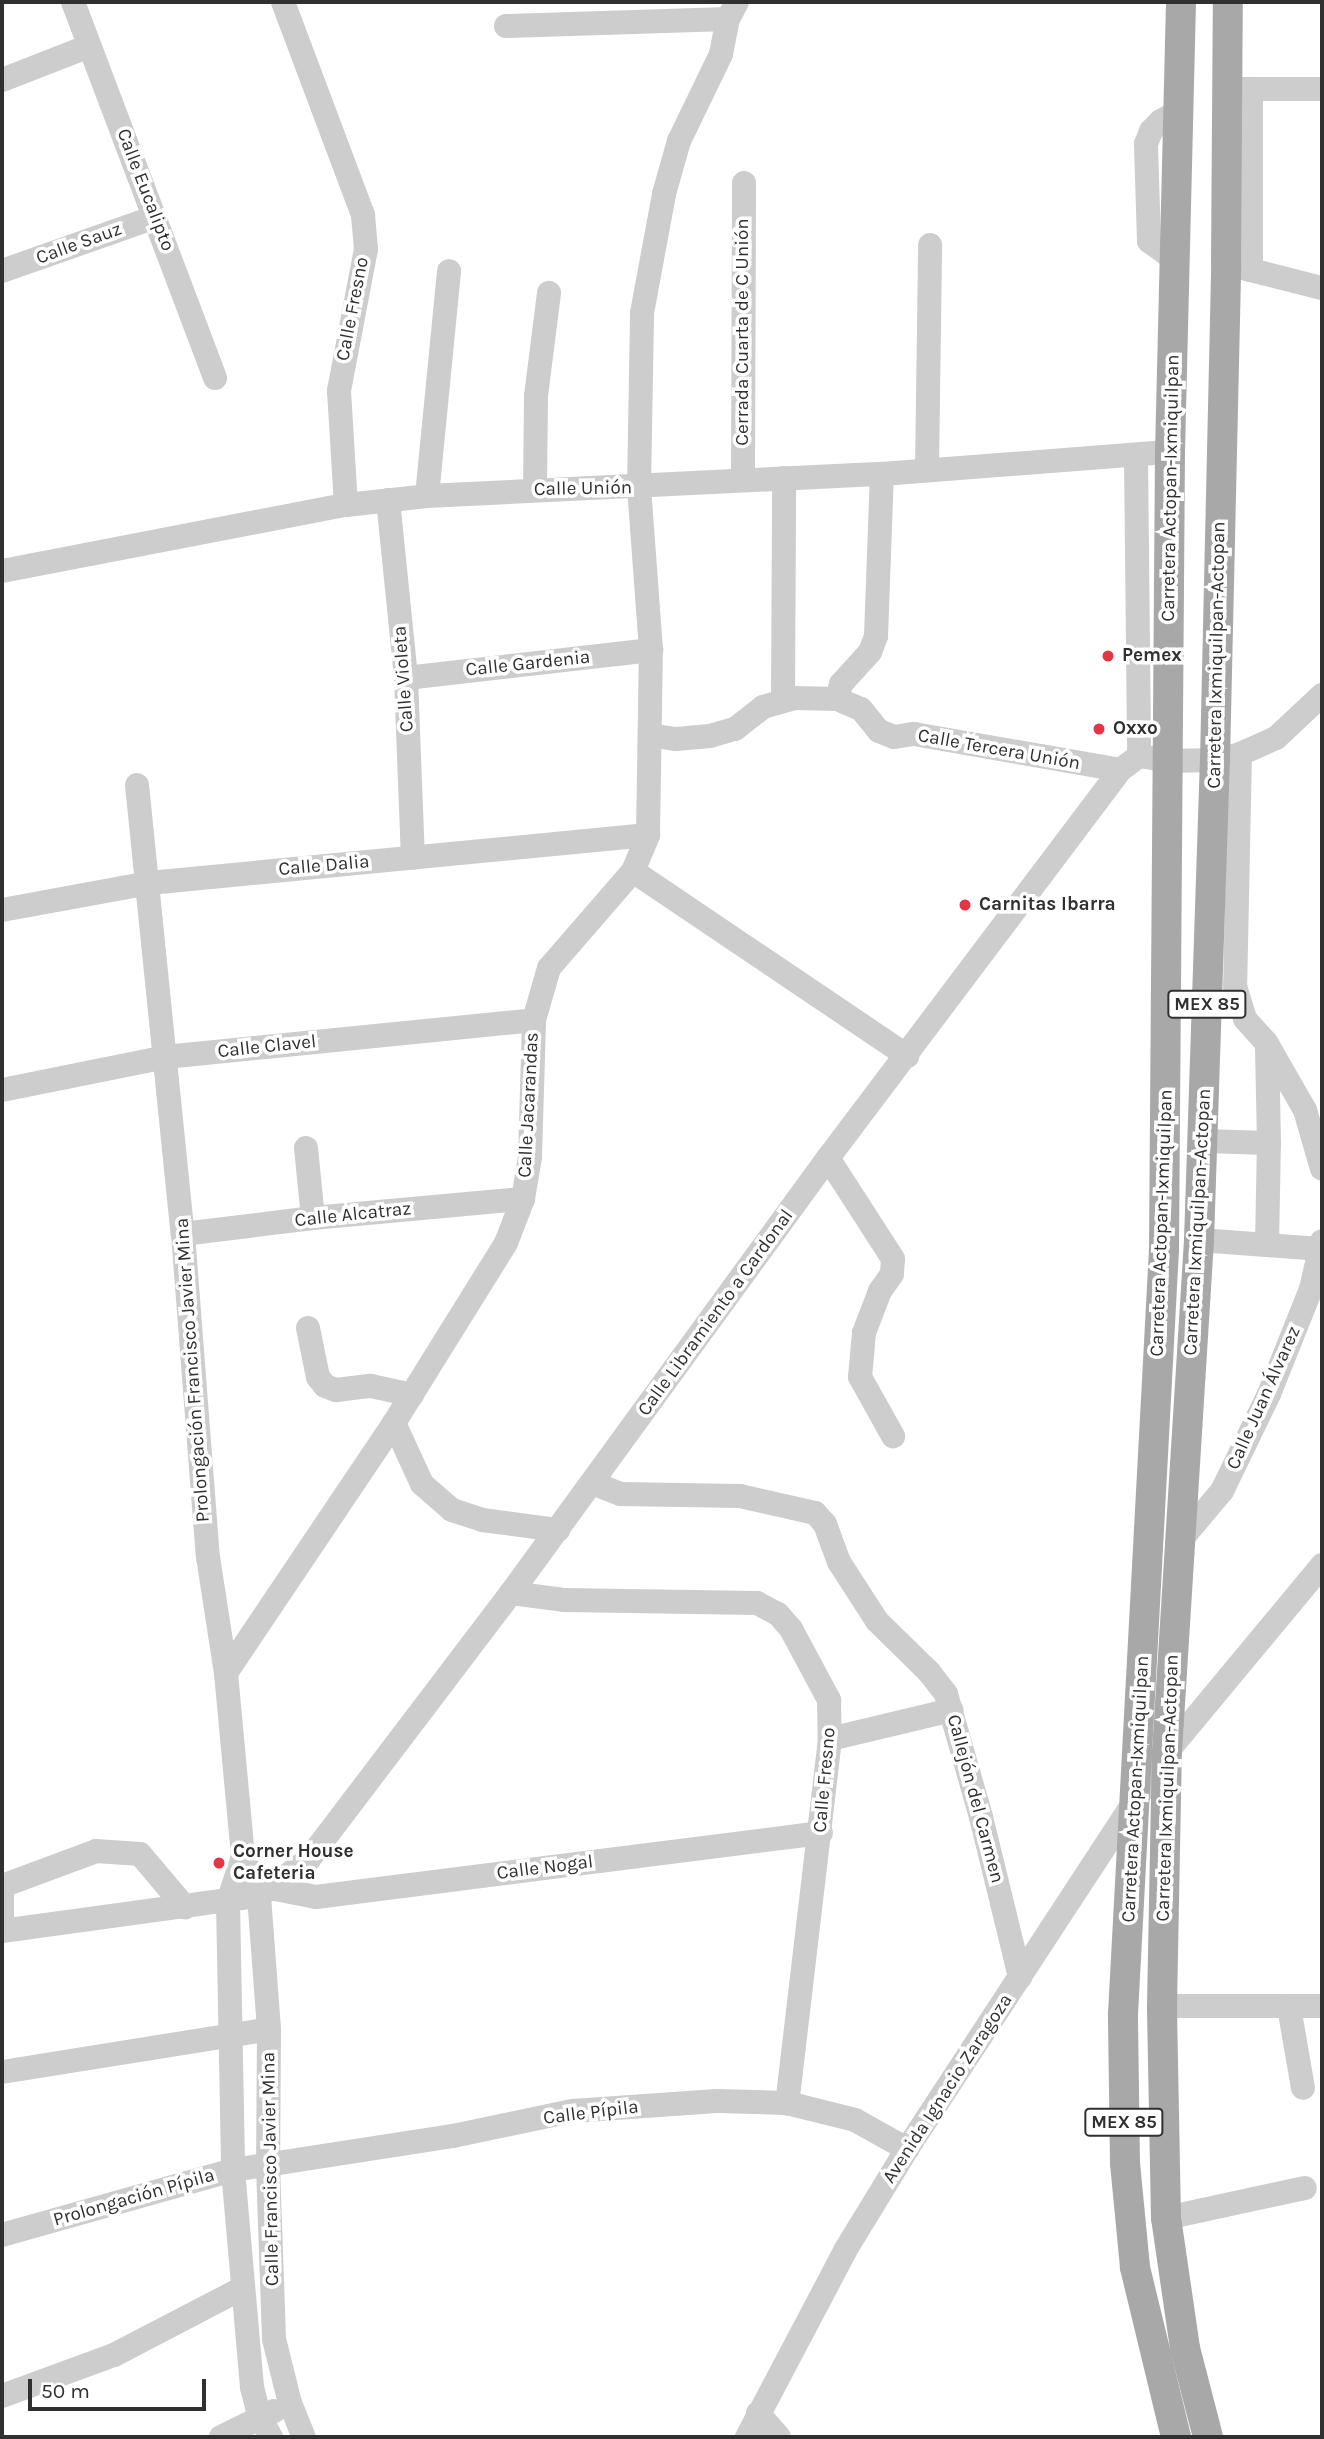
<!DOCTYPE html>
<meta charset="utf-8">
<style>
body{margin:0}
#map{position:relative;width:1324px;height:2439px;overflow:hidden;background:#fff;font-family:Karla,sans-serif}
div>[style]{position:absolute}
.minor>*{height:24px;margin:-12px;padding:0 12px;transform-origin:12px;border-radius:12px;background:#cdcdcd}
.major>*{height:30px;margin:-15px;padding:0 15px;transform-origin:15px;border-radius:15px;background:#a8a8a8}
.dots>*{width:19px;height:19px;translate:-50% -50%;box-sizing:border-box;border:4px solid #fff;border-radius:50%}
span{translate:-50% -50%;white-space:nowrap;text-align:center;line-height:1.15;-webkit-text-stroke:7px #fff;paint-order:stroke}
.shield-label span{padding:2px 5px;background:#fff;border:2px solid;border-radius:5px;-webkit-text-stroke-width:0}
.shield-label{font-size:18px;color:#303030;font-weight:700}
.street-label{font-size:19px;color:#303030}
.poi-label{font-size:19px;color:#303030;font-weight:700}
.left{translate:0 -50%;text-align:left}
.frame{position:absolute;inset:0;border:4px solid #303030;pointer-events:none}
.scale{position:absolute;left:28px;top:2379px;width:178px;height:32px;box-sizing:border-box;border:4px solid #303030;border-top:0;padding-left:9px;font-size:21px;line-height:24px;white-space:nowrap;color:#303030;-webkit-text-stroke:5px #fff;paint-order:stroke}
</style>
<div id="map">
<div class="minor">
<i style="left:73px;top:2px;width:402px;rotate:69.3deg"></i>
<i style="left:283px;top:2px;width:228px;rotate:69.4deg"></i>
<i style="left:363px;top:215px;width:34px;rotate:85deg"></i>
<i style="left:366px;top:249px;width:145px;rotate:100.8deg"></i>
<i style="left:339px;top:391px;width:114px;rotate:86.5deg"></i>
<i style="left:506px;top:26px;width:222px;rotate:-1.8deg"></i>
<i style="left:2px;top:80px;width:93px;rotate:-21.3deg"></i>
<i style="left:1235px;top:89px;width:87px"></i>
<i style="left:1175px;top:260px;width:32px;rotate:-144deg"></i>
<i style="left:1149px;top:241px;width:97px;rotate:-91.8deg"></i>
<i style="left:1146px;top:144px;width:14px;rotate:-69deg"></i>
<i style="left:1151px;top:131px;width:14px;rotate:-45deg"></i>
<i style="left:1161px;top:121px;width:21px;rotate:-29deg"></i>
<i style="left:1235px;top:266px;width:90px;rotate:14.2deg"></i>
<i style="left:1251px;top:270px;width:181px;rotate:-90deg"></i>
<i style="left:2px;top:271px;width:162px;rotate:-19.4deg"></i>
<i style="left:1136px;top:456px;width:300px;rotate:89.4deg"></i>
<i style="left:927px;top:469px;width:224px;rotate:-89.2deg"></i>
<i style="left:743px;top:480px;width:297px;rotate:-89.8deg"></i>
<i style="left:535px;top:490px;width:94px;rotate:-89.4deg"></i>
<i style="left:536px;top:396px;width:104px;rotate:-82.8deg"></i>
<i style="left:427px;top:496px;width:226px;rotate:-84.4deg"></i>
<i style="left:388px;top:500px;width:179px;rotate:84.2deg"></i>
<i style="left:406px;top:678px;width:180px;rotate:87.8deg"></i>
<i style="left:2px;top:571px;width:350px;rotate:-10.9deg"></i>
<i style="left:346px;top:505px;width:81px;rotate:-6.3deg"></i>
<i style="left:427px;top:496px;width:456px;rotate:-2.8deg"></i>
<i style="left:882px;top:474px;width:289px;rotate:-4.4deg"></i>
<i style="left:406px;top:678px;width:247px;rotate:-6.5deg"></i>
<i style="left:837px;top:699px;width:16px;rotate:-75deg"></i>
<i style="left:841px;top:684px;width:43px;rotate:-47.8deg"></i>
<i style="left:870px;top:652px;width:17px;rotate:-69deg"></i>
<i style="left:876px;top:636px;width:162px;rotate:-87.9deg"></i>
<i style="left:783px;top:701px;width:223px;rotate:-89.7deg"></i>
<i style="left:650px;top:735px;width:26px;rotate:9deg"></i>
<i style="left:676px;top:739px;width:34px;rotate:-5deg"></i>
<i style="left:710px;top:736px;width:26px;rotate:-16deg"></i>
<i style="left:735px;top:729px;width:36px;rotate:-38deg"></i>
<i style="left:763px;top:707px;width:33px;rotate:-16deg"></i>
<i style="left:795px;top:698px;width:42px;rotate:1.4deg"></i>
<i style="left:837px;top:699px;width:26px;rotate:23deg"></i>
<i style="left:861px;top:709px;width:28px;rotate:51deg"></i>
<i style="left:879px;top:731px;width:16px;rotate:22deg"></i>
<i style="left:894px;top:737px;width:20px;rotate:-9deg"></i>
<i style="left:914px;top:734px;width:209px;rotate:9.9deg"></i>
<i style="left:1240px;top:754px;width:232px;rotate:91.2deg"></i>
<i style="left:1235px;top:986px;width:34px;rotate:73deg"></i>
<i style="left:1245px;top:1019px;width:31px;rotate:48deg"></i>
<i style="left:1266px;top:1042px;width:78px;rotate:60.2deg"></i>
<i style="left:1305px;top:1110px;width:61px;rotate:73.9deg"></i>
<i style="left:137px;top:785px;width:451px;rotate:84.2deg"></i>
<i style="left:183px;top:1234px;width:324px;rotate:85.6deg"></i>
<i style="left:208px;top:1557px;width:117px;rotate:81.2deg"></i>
<i style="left:226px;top:1673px;width:184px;rotate:84.7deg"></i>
<i style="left:243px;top:1856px;width:43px;rotate:68.2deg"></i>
<i style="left:259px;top:1896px;width:133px;rotate:85.7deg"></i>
<i style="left:269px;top:2029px;width:137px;rotate:90.4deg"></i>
<i style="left:268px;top:2166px;width:173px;rotate:88deg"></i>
<i style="left:274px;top:2339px;width:66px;rotate:76deg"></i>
<i style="left:290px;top:2403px;width:37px;rotate:68deg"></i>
<i style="left:633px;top:871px;width:331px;rotate:34deg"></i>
<i style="left:2px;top:910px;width:149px;rotate:-10.4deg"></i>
<i style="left:149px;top:883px;width:501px;rotate:-5.49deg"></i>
<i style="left:2px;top:1090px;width:166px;rotate:-11.4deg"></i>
<i style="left:165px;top:1057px;width:371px;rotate:-5.7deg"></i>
<i style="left:1202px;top:1141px;width:67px;rotate:1.7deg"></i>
<i style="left:1269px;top:1143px;width:98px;rotate:-91.2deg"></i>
<i style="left:306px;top:1148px;width:70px;rotate:84.3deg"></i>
<i style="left:828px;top:1158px;width:120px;rotate:57.2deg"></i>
<i style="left:893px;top:1259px;width:15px;rotate:94deg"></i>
<i style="left:892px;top:1274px;width:21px;rotate:125deg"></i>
<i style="left:880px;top:1291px;width:45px;rotate:110.9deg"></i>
<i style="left:864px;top:1333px;width:44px;rotate:95.2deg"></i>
<i style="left:860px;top:1377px;width:68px;rotate:60.8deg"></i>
<i style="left:183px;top:1234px;width:131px;rotate:-7deg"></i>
<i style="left:313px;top:1218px;width:211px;rotate:-5.2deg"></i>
<i style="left:1199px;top:1240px;width:122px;rotate:4.2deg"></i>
<i style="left:1267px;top:1245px;width:102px;rotate:-88.9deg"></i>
<i style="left:308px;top:1328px;width:50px;rotate:78.5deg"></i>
<i style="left:318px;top:1377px;width:11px;rotate:52deg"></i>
<i style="left:325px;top:1386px;width:12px;rotate:20deg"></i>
<i style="left:336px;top:1390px;width:35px;rotate:-7deg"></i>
<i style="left:371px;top:1386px;width:42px;rotate:12.4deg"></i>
<i style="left:394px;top:1423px;width:67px;rotate:65.3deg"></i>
<i style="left:422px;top:1484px;width:40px;rotate:41deg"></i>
<i style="left:452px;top:1510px;width:32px;rotate:18deg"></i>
<i style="left:482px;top:1520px;width:77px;rotate:7.5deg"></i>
<i style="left:592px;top:1483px;width:30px;rotate:21deg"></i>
<i style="left:620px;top:1494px;width:120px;rotate:1deg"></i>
<i style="left:740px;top:1496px;width:77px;rotate:12.8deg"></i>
<i style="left:815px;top:1513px;width:15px;rotate:48deg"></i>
<i style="left:825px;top:1524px;width:40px;rotate:69.8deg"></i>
<i style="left:839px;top:1562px;width:70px;rotate:57.2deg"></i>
<i style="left:877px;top:1621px;width:73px;rotate:44.4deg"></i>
<i style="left:929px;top:1672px;width:28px;rotate:52deg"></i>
<i style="left:946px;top:1694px;width:128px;rotate:74.1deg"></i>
<i style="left:981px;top:1817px;width:165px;rotate:76.3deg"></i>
<i style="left:1179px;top:1542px;width:67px;rotate:-49.9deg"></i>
<i style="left:1222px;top:1491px;width:108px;rotate:-64.1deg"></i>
<i style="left:1269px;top:1394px;width:113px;rotate:-68.2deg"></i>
<i style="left:1311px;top:1289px;width:49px;rotate:-77.1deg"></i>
<i style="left:511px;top:1593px;width:53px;rotate:7.5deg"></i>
<i style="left:564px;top:1600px;width:193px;rotate:0.9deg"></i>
<i style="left:757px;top:1603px;width:24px;rotate:28deg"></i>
<i style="left:778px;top:1614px;width:20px;rotate:49deg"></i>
<i style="left:791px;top:1629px;width:81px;rotate:61.8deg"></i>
<i style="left:829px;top:1700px;width:39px;rotate:89deg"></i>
<i style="left:830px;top:1739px;width:367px;rotate:96.7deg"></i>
<i style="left:226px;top:1673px;width:301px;rotate:-56.1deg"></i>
<i style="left:394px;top:1423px;width:212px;rotate:-58.1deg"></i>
<i style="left:506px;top:1243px;width:47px;rotate:-68.9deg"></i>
<i style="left:523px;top:1199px;width:43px;rotate:-80.5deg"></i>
<i style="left:530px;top:1157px;width:137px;rotate:-88.3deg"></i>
<i style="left:534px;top:1020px;width:54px;rotate:-73.9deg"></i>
<i style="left:549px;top:968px;width:128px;rotate:-49.1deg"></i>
<i style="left:633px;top:871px;width:39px;rotate:-67deg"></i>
<i style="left:648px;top:835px;width:185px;rotate:-89.1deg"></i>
<i style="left:651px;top:650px;width:162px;rotate:-94.2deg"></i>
<i style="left:639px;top:488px;width:175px;rotate:-89deg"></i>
<i style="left:642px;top:313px;width:121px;rotate:-79.5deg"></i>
<i style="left:664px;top:194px;width:55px;rotate:-74.2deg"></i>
<i style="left:679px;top:141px;width:97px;rotate:-64.2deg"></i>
<i style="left:721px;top:54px;width:36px;rotate:-79deg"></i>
<i style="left:728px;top:19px;width:19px;rotate:-62deg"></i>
<i style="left:830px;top:1739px;width:125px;rotate:-13.4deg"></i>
<i style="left:243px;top:1856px;width:48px;rotate:108.1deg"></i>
<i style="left:228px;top:1902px;width:268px;rotate:88.9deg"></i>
<i style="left:233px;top:2170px;width:218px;rotate:85deg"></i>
<i style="left:252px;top:2387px;width:32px;rotate:76deg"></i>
<i style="left:260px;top:2418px;width:22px;rotate:60deg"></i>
<i style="left:270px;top:1888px;width:47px;rotate:11.1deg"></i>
<i style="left:316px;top:1897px;width:509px;rotate:-7.22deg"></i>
<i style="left:2px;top:1931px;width:259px;rotate:-7.8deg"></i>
<i style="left:259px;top:1896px;width:62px;rotate:-36.5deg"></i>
<i style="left:309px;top:1859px;width:334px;rotate:-52.8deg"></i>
<i style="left:511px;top:1593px;width:538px;rotate:-53.92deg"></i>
<i style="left:828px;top:1158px;width:486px;rotate:-53deg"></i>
<i style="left:1120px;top:770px;width:24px;rotate:-36deg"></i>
<i style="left:1139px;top:756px;width:30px;rotate:9deg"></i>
<i style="left:1169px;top:761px;width:46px;rotate:-1.2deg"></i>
<i style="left:1215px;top:760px;width:26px;rotate:-13deg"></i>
<i style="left:1240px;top:754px;width:39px;rotate:-24deg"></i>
<i style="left:1276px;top:738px;width:63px;rotate:-43.1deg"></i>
<i style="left:2px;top:1931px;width:45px;rotate:-90deg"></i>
<i style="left:2px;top:1886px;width:100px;rotate:-20.4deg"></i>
<i style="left:96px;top:1851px;width:44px;rotate:3.9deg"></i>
<i style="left:140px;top:1854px;width:70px;rotate:49.7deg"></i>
<i style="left:1162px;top:2006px;width:160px"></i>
<i style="left:1289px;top:2007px;width:82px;rotate:80.2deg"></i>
<i style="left:2px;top:2072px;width:270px;rotate:-9.1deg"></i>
<i style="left:1166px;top:2218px;width:142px;rotate:-12.2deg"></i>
<i style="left:2px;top:2235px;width:240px;rotate:-15.7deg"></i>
<i style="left:233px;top:2170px;width:223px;rotate:-8.8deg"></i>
<i style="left:453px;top:2136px;width:123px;rotate:-11.8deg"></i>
<i style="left:573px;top:2111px;width:144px;rotate:-4deg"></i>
<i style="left:717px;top:2101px;width:70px;rotate:1.6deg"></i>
<i style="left:787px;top:2103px;width:70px;rotate:14deg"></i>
<i style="left:855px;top:2120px;width:60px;rotate:29.1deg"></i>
<i style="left:2px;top:2396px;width:119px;rotate:-20.1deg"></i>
<i style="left:114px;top:2355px;width:143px;rotate:-27.5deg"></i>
<i style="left:758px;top:2413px;width:32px;rotate:49deg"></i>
<i style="left:221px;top:2437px;width:59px;rotate:-26.1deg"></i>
<i style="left:747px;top:2437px;width:212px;rotate:-62.2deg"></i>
<i style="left:846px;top:2249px;width:117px;rotate:-58.6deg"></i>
<i style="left:907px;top:2149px;width:475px;rotate:-56.8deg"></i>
<i style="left:1167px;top:1752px;width:243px;rotate:-50.3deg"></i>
</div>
<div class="major">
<i style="left:1176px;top:2437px;width:175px;rotate:-103.6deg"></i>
<i style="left:1135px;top:2267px;width:104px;rotate:-95.5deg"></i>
<i style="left:1125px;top:2163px;width:149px;rotate:-90.8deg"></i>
<i style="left:1123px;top:2014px;width:765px;rotate:-86.93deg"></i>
<i style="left:1164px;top:1250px;width:798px;rotate:-89.57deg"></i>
<i style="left:1170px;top:452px;width:450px;rotate:-88.6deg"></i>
<i style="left:1208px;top:2437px;width:92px;rotate:-104.5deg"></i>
<i style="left:1185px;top:2348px;width:131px;rotate:-98.3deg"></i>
<i style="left:1166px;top:2218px;width:212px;rotate:-91.1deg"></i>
<i style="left:1162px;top:2006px;width:254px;rotate:-88.9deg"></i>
<i style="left:1167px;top:1752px;width:513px;rotate:-86.42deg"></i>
<i style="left:1199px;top:1240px;width:480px;rotate:-88.1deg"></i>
<i style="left:1215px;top:760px;width:497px;rotate:-88.7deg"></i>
<i style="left:1226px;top:263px;width:261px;rotate:-89.6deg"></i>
</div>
<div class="dots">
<i style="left:1108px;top:656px;background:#e43547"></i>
<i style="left:1099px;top:729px;background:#e43547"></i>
<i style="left:965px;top:905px;background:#e43547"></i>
<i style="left:219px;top:1863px;background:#e43547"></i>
</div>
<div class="shield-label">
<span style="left:1207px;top:1004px">MEX 85</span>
<span style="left:1124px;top:2122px">MEX 85</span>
</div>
<div class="street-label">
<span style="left:145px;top:190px;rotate:69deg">Calle Eucalipto</span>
<span style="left:79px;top:244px;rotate:-20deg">Calle Sauz</span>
<span style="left:353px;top:309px;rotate:-79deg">Calle Fresno</span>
<span style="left:743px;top:332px;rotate:-90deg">Cerrada Cuarta de C Unión</span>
<span style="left:1171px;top:488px;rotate:-89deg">Carretera Actopan-Ixmiquilpan</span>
<span style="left:583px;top:489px;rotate:-1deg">Calle Unión</span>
<span style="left:1217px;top:655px;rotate:-89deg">Carretera Ixmiquilpan-Actopan</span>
<span style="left:528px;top:664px;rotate:-6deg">Calle Gardenia</span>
<span style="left:404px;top:679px;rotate:-94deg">Calle Violeta</span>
<span style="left:999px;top:750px;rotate:10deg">Calle Tercera Unión</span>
<span style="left:324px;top:866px;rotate:-5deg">Calle Dalia</span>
<span style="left:267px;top:1047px;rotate:-6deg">Calle Clavel</span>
<span style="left:529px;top:1105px;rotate:-87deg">Calle Jacarandas</span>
<span style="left:353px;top:1215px;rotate:-6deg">Calle Alcatraz</span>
<span style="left:1198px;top:1222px;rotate:-87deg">Carretera Ixmiquilpan-Actopan</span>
<span style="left:1162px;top:1223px;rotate:-88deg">Carretera Actopan-Ixmiquilpan</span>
<span style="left:716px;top:1313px;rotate:-54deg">Calle Libramiento a Cardonal</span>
<span style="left:193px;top:1370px;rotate:-94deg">Prolongación Francisco Javier Mina</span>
<span style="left:1264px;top:1398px;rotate:-66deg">Calle Juan Álvarez</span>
<span style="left:825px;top:1780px;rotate:-85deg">Calle Fresno</span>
<span style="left:1168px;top:1788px;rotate:-88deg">Carretera Ixmiquilpan-Actopan</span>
<span style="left:1136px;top:1789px;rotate:-87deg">Carretera Actopan-Ixmiquilpan</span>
<span style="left:975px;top:1799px;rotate:75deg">Callejón del Carmen</span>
<span style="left:545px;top:1868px;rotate:-7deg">Calle Nogal</span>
<span style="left:948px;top:2089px;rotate:-57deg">Avenida Ignacio Zaragoza</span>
<span style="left:591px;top:2113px;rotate:-7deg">Calle Pípila</span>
<span style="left:271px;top:2169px;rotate:-91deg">Calle Francisco Javier Mina</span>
<span style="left:134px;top:2198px;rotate:-16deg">Prolongación Pípila</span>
</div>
<div class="poi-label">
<span class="left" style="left:1122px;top:656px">Pemex</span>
<span class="left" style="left:1113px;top:729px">Oxxo</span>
<span class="left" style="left:979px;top:905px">Carnitas Ibarra</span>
<span class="left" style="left:233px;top:1863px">Corner House<br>Cafeteria</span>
</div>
<div class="frame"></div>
<div class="scale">50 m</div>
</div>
